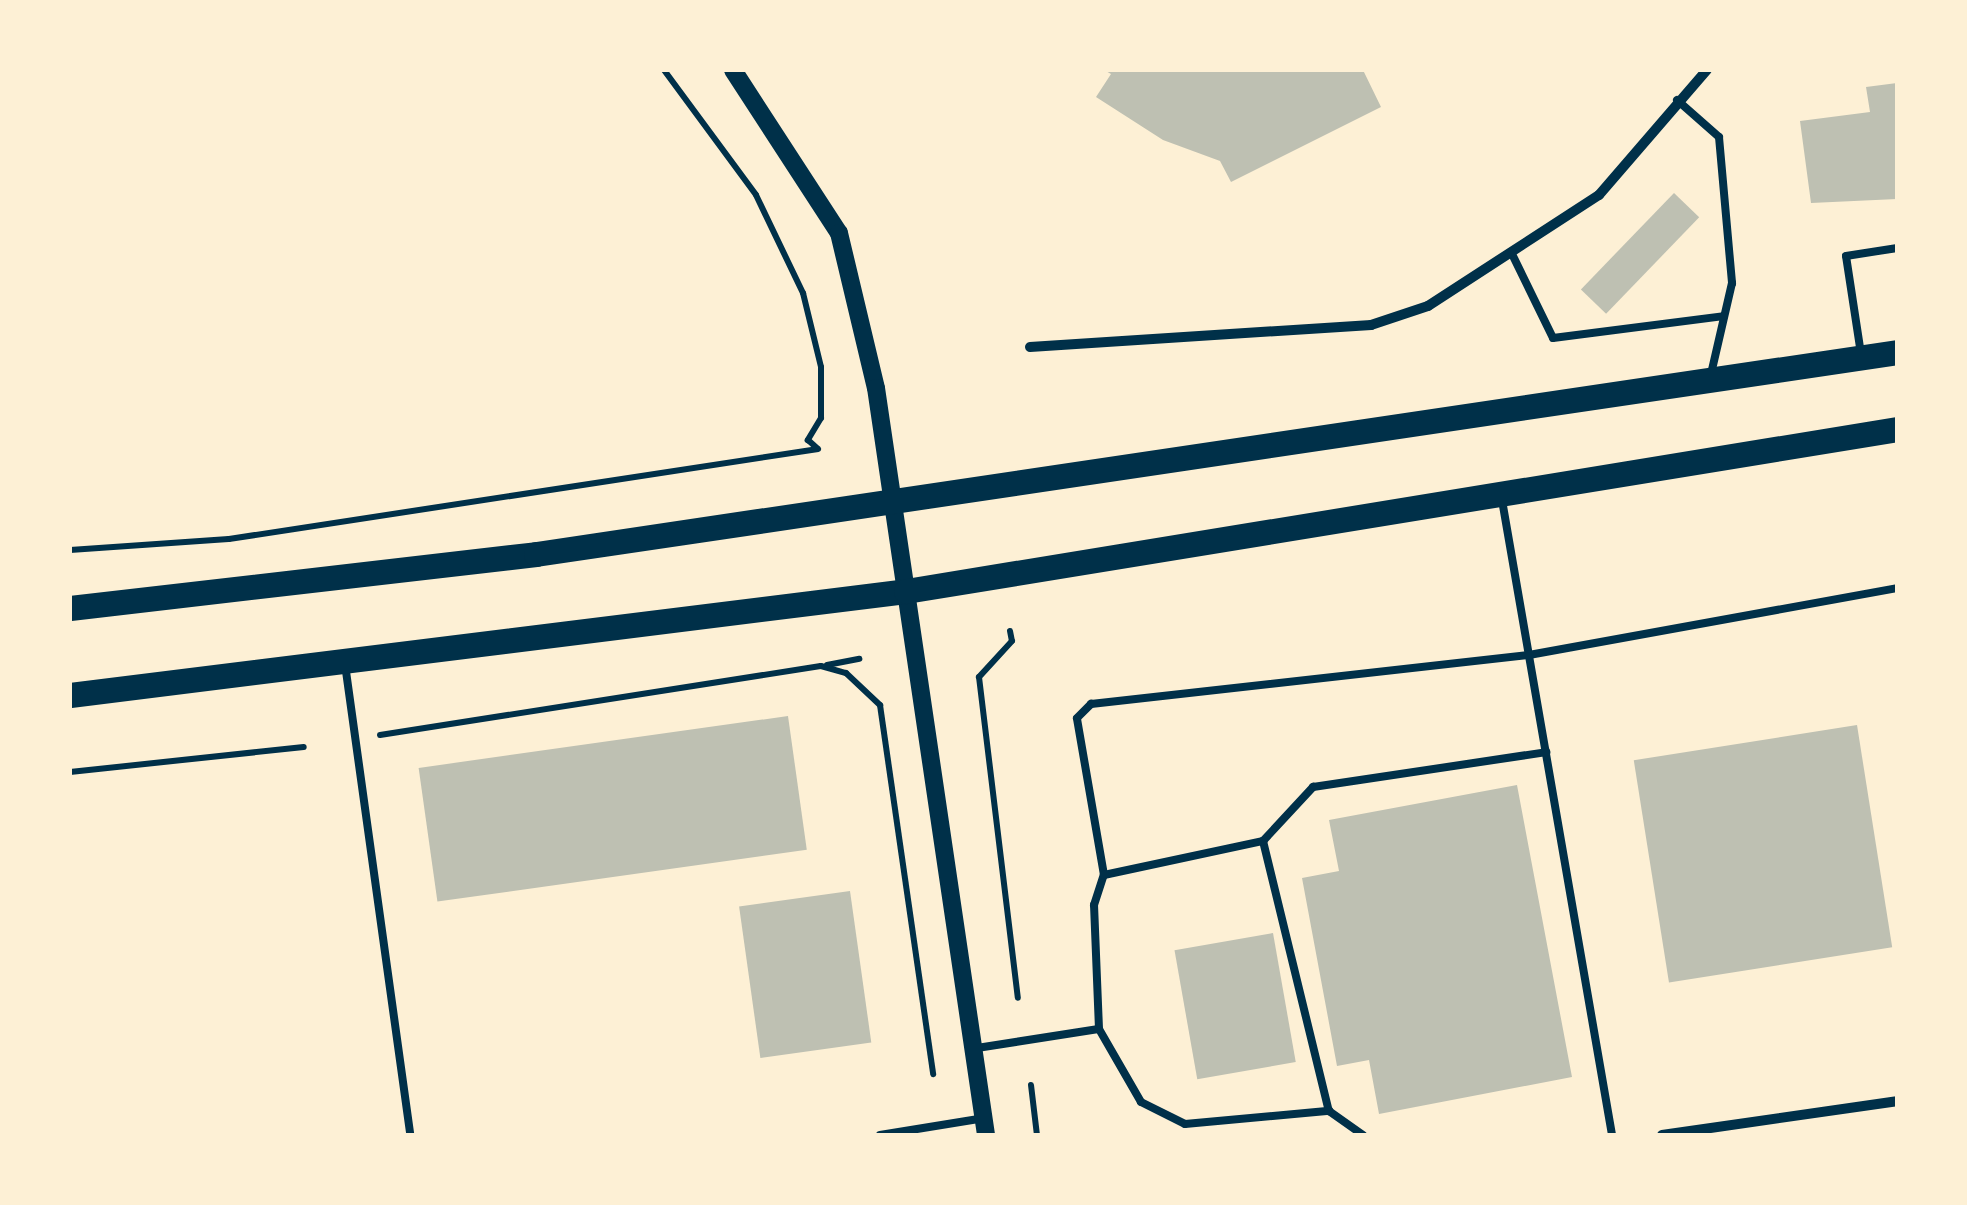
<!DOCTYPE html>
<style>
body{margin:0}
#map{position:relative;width:1967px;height:1205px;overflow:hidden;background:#fdf0d5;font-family:Montserrat,sans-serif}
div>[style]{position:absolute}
.building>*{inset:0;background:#bec0b2;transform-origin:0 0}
.path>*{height:6px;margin:-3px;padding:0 3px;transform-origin:3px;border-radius:3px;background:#003049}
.service>*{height:8px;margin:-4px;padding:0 4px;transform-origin:4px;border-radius:4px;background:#003049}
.minor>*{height:10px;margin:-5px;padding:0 5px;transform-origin:5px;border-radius:5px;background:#003049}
.tertiary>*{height:18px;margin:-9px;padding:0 9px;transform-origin:9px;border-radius:9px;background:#003049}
.primary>*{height:25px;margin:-12.5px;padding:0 12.5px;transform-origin:12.5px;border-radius:12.5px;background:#003049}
span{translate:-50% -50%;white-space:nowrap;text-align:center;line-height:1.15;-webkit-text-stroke:10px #fdf0d5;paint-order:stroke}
.frame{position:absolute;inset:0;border:72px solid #fdf0d5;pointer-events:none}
</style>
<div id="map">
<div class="building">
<i style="clip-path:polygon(1104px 70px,1363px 70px,1381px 107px,1231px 182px,1220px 161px,1163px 140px,1096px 97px,1111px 74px)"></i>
<i style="clip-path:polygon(1897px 83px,1897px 199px,1811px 203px,1800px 121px,1870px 112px,1866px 87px)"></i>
<i style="left:1674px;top:193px;width:35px;height:134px;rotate:44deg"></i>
<i style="left:788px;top:716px;width:135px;height:373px;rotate:82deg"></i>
<i style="left:1857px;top:725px;width:225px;height:226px;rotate:81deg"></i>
<i style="clip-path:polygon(1517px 785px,1572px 1077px,1379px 1114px,1369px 1060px,1337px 1066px,1302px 878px,1339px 871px,1329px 820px)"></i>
<i style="left:850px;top:891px;width:153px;height:112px;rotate:82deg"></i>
<i style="left:1273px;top:933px;width:131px;height:100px;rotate:80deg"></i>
</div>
<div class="path">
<i style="left:664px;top:70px;width:155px;rotate:53.6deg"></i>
<i style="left:756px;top:195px;width:109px;rotate:64.4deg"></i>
<i style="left:803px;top:293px;width:76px;rotate:76.3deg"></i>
<i style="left:821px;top:367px;width:51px;rotate:90deg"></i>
<i style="left:821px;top:418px;width:26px;rotate:121deg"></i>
<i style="left:808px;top:440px;width:12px;rotate:42deg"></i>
<i style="left:70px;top:550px;width:159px;rotate:-4deg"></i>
<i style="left:229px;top:539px;width:596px;rotate:-8.69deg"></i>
<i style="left:1010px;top:631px;width:10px;rotate:79deg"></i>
<i style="left:1012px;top:641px;width:49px;rotate:132.5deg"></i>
<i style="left:979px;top:677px;width:323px;rotate:83.1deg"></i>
<i style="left:827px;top:665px;width:33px;rotate:-11deg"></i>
<i style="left:380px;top:735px;width:446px;rotate:-8.9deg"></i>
<i style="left:821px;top:666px;width:26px;rotate:16deg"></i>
<i style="left:846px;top:673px;width:47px;rotate:43.3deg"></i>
<i style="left:880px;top:705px;width:373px;rotate:81.8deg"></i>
<i style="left:70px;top:772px;width:235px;rotate:-6.1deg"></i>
<i style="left:1031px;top:1085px;width:50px;rotate:83.2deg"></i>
</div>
<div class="service">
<i style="left:1677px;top:100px;width:56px;rotate:41.4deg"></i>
<i style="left:1719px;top:137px;width:147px;rotate:84.9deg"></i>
<i style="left:1732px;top:283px;width:93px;rotate:103deg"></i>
<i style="left:1513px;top:256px;width:91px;rotate:64deg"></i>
<i style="left:1553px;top:338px;width:172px;rotate:-7.3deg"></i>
<i style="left:1861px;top:354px;width:99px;rotate:-98.7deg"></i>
<i style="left:1846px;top:256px;width:52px;rotate:-8.9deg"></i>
<i style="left:1502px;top:500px;width:644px;rotate:80.17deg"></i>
<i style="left:345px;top:664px;width:475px;rotate:82.1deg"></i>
<i style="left:1263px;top:841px;width:278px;rotate:76.3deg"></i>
<i style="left:1104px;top:875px;width:159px;rotate:-99.8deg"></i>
<i style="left:1077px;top:718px;width:20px;rotate:-45deg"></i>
<i style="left:1091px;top:704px;width:441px;rotate:-6.4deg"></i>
<i style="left:1529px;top:655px;width:374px;rotate:-10.3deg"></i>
<i style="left:1099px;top:1029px;width:124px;rotate:-92.3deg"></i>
<i style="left:1094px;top:905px;width:32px;rotate:-72deg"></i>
<i style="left:1104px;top:875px;width:163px;rotate:-12.1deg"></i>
<i style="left:1263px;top:841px;width:74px;rotate:-47.2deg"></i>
<i style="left:1313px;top:787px;width:236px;rotate:-8.5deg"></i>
<i style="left:977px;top:1048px;width:123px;rotate:-8.9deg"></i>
<i style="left:1099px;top:1029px;width:84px;rotate:60.1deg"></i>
<i style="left:1141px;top:1102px;width:49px;rotate:26.6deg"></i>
<i style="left:1185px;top:1124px;width:145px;rotate:-5.2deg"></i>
<i style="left:1329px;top:1111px;width:42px;rotate:35.2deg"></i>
<i style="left:880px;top:1135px;width:106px;rotate:-9.2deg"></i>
</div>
<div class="minor">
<i style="left:1030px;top:347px;width:342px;rotate:-3.7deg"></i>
<i style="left:1371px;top:325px;width:60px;rotate:-18.4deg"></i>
<i style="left:1428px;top:306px;width:204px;rotate:-33deg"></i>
<i style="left:1599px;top:195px;width:165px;rotate:-49.2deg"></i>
<i style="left:1662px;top:1135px;width:237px;rotate:-8.2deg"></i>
</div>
<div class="tertiary">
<i style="left:733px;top:70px;width:194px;rotate:57deg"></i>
<i style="left:839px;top:233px;width:159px;rotate:76.6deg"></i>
<i style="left:876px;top:388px;width:755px;rotate:81.62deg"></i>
</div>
<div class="primary">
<i style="left:70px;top:608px;width:469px;rotate:-6.6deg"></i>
<i style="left:536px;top:554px;width:1376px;rotate:-8.44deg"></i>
<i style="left:70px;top:695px;width:842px;rotate:-7.09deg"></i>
<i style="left:906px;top:591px;width:1004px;rotate:-9.28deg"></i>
</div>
<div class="frame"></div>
</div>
